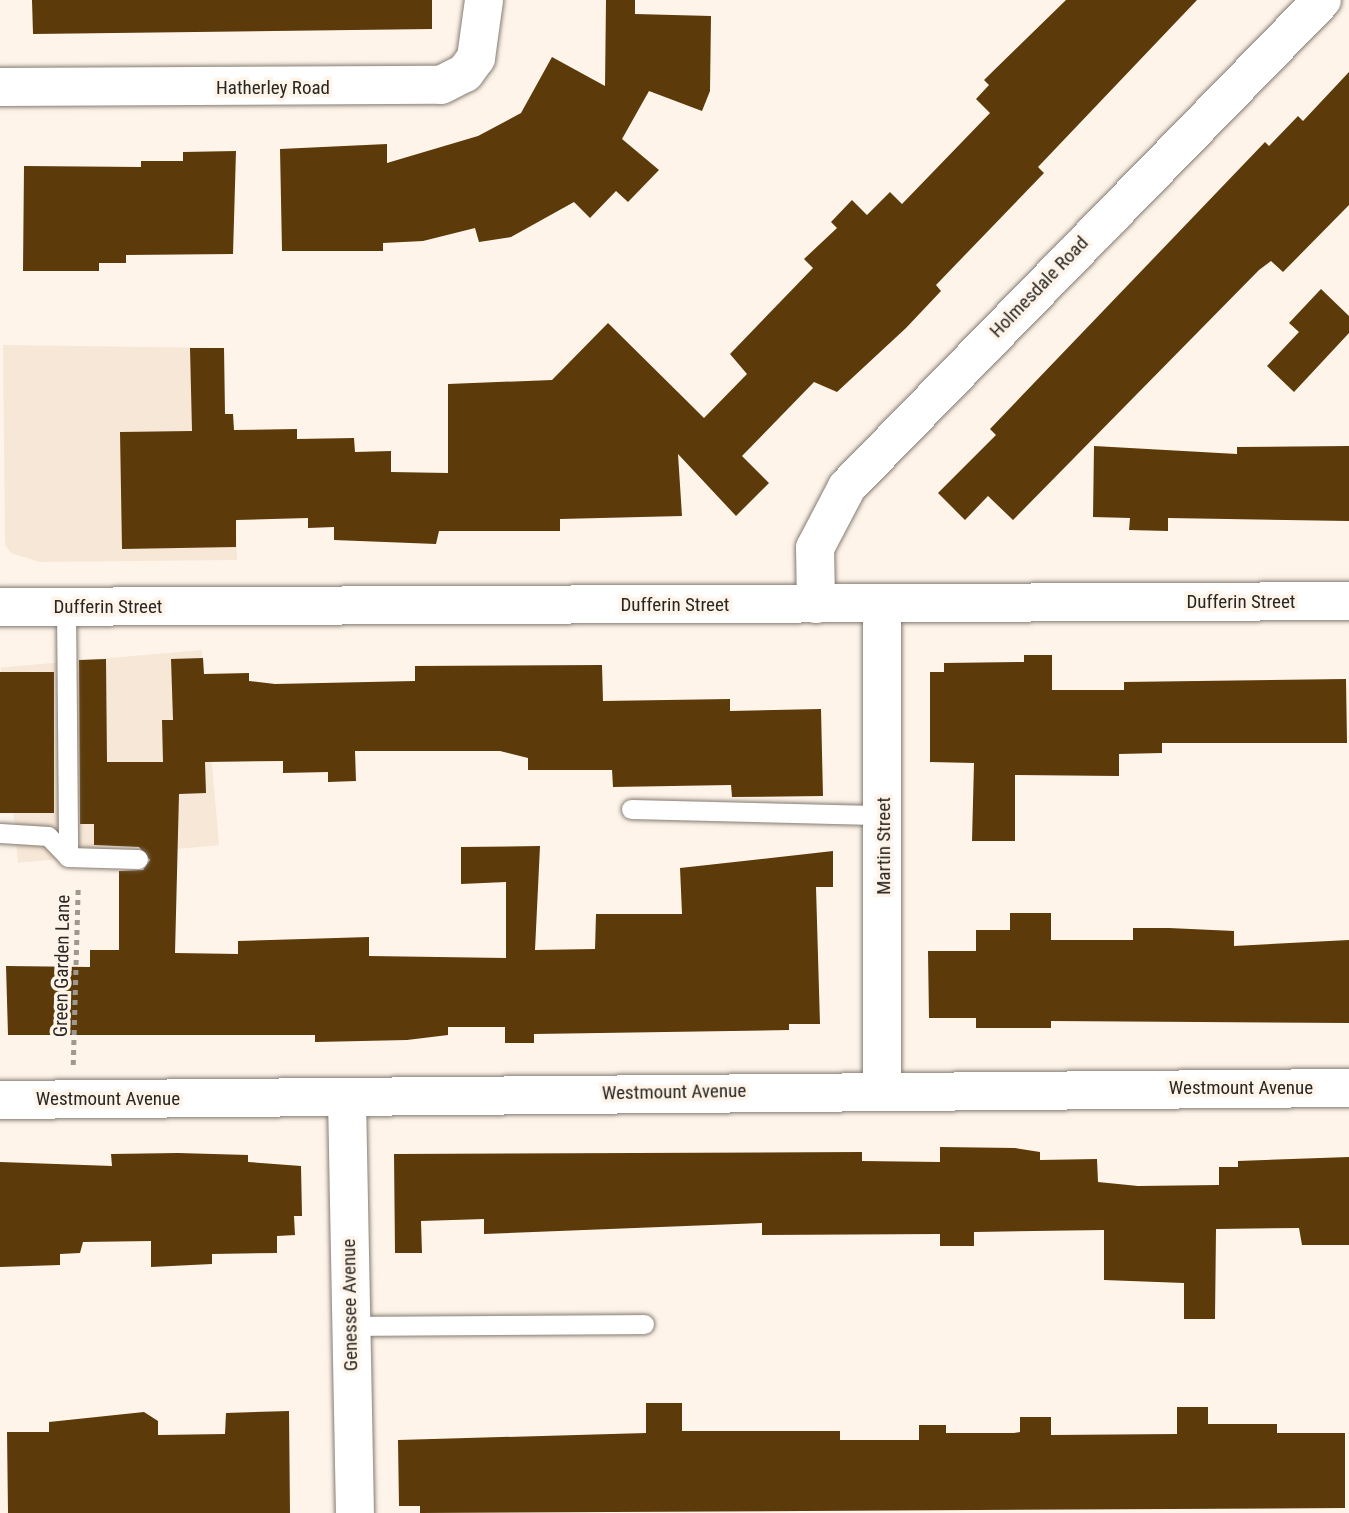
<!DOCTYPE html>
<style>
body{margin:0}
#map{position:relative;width:1349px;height:1513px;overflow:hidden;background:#fef4e9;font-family:"Roboto Condensed",sans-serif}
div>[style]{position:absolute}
.built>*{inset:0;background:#f7e7d6;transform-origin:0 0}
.building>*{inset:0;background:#5c3a0a;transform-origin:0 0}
.path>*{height:4.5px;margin-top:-2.25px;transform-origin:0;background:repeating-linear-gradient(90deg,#9f9890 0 5px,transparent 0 10px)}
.roads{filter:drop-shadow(0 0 2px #847b72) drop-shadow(0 0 2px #847b72)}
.lane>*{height:19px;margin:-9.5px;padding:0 9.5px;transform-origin:9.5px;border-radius:9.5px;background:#fff}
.street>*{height:38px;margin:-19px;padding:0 19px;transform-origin:19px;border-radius:19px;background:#fff}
.secondary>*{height:38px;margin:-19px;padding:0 19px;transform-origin:19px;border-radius:19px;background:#fff}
span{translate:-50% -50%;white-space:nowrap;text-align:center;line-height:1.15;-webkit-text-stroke:7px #fef4e9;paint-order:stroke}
.street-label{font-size:19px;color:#2a2622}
</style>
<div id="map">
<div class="built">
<i style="clip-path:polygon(3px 345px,224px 348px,225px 414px,233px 414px,237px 560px,40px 562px,11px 553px,5px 545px)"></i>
<i style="left:202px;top:650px;width:196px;height:202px;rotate:85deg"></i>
</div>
<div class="building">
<i style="clip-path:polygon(32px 0,432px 0,432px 29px,33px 34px)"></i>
<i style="clip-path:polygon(606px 0,635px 0,635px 14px,711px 16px,710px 91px,702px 111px,649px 91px,622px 139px,659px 170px,628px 202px,616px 191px,590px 218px,574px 202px,511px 237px,479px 242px,475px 228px,423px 241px,383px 243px,383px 251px,282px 251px,280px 149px,387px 144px,387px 163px,478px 136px,521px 113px,552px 57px,605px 86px)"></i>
<i style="clip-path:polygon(1066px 0,1197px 0,1038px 167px,1044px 173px,936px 285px,941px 291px,906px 328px,837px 392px,814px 382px,742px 456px,769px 483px,736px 516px,678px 454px,682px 516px,560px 519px,560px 531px,439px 531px,436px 544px,334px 540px,334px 527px,308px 528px,308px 518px,236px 520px,236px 547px,122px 549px,120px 432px,192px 431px,190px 348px,224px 348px,225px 414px,233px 414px,234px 430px,297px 429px,297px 439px,354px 438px,355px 452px,391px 451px,391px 472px,448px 473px,448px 384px,552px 380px,608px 323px,704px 418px,747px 374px,730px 354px,813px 268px,804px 259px,837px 228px,831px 222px,852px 200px,867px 215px,890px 192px,902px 204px,990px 113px,976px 99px,989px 85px,984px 80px)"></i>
<i style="clip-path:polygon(1349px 72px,1349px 205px,1283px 272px,1271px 261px,1259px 270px,1013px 520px,988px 496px,965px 520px,938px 493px,996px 435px,990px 429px,1265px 142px,1269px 146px,1298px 116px,1303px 121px)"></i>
<i style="clip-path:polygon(236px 151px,233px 254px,126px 255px,126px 263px,99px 263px,99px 271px,23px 271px,24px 166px,141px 167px,141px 161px,183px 161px,183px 152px)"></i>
<i style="clip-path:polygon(1321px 289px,1349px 316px,1349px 333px,1294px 392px,1267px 366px,1299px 332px,1289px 323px)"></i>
<i style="clip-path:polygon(1094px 446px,1237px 454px,1237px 447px,1349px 446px,1349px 521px,1168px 518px,1168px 531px,1129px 530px,1130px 518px,1093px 517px)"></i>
<i style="clip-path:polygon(1024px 655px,1052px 655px,1052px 690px,1124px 690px,1124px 682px,1346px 679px,1347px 743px,1162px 743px,1162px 753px,1119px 754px,1119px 776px,1015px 775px,1015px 841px,972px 841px,974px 763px,930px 762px,930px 672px,944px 672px,944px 663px,1024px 662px)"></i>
<i style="clip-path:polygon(203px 658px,204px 674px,249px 673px,249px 681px,275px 684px,415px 681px,415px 666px,602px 665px,603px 701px,730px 699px,730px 711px,821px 709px,823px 796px,732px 797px,731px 785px,613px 787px,612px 770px,528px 770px,528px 758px,500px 751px,355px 751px,356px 781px,328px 782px,328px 772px,283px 773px,283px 761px,205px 762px,206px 793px,179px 794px,175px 953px,238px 954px,238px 941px,369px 937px,369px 956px,506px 958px,506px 882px,461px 884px,461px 847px,540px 846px,535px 950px,595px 949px,596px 914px,682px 914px,680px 868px,833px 851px,833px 887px,816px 887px,820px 1024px,789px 1024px,789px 1030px,534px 1034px,534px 1043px,505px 1043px,505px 1027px,448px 1027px,448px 1035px,407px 1040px,315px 1042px,315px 1035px,8px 1035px,6px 966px,90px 967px,90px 950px,119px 950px,119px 871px,143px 870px,150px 860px,139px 847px,94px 845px,94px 824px,80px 824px,79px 660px,106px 659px,107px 762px,163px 762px,162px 720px,173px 720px,171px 659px)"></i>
<i style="left:0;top:672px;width:54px;height:141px"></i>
<i style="clip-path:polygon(1010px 913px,1051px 913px,1051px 940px,1133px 940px,1133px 928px,1169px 928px,1234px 931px,1234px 946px,1349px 940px,1349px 1023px,1051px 1021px,1051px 1028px,976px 1028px,976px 1018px,929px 1018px,928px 951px,976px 951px,976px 930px,1010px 930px)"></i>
<i style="clip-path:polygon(940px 1147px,1015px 1148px,1040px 1152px,1040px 1160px,1097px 1159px,1098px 1182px,1138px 1186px,1219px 1185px,1219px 1167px,1238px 1167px,1238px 1161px,1349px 1157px,1349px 1245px,1302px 1245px,1299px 1228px,1216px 1229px,1215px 1319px,1184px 1319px,1184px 1283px,1104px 1280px,1104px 1230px,974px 1232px,974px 1246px,940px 1246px,940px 1234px,762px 1235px,762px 1223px,484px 1234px,484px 1219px,421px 1221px,422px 1253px,395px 1253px,394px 1154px,862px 1152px,862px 1161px,940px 1162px)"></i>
<i style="clip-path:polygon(178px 1153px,248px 1155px,248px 1162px,301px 1166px,302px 1216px,294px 1216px,295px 1235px,277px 1236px,277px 1253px,212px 1254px,212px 1264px,151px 1267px,151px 1241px,83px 1242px,80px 1253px,60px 1254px,60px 1265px,0 1267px,0 1162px,112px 1166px,111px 1154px)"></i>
<i style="clip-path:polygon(646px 1403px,682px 1403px,682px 1431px,840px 1431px,840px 1440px,919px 1440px,919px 1425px,946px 1425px,946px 1433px,1014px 1433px,1020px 1432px,1020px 1417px,1051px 1417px,1051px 1435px,1177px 1434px,1177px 1407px,1208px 1407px,1208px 1424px,1277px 1424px,1277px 1433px,1345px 1433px,1345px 1508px,420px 1513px,420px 1506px,399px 1506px,398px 1440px,646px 1433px)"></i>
<i style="clip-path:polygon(289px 1411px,290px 1513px,8px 1513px,7px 1432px,49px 1432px,49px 1422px,144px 1412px,158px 1421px,158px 1435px,225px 1434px,226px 1413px)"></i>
</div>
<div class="path">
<i style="left:73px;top:1065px;width:180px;rotate:-88.4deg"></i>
</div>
<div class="roads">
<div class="lane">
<i style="left:66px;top:607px;width:250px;rotate:89.5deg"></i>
<i style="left:631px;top:809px;width:254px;rotate:1.4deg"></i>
<i style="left:0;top:833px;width:48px;rotate:3.6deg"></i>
<i style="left:48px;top:836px;width:29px;rotate:46deg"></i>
<i style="left:68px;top:857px;width:70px;rotate:1.6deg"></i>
<i style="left:350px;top:1326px;width:294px;rotate:-0.4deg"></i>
</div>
<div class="street">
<i style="left:0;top:87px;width:441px;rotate:-0.3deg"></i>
<i style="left:441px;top:85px;width:27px;rotate:-27deg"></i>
<i style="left:465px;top:73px;width:19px;rotate:-54deg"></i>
<i style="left:476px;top:58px;width:59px;rotate:-82.1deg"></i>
<i style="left:882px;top:603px;width:485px;rotate:90deg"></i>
<i style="left:816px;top:604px;width:56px;rotate:-91deg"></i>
<i style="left:815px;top:548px;width:69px;rotate:-62.3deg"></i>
<i style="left:847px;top:487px;width:680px;rotate:-45.71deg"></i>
<i style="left:347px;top:1098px;width:415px;rotate:88.9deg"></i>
<i style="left:0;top:1100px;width:1349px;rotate:-0.51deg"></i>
</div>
<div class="secondary">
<i style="left:0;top:607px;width:1349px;rotate:-0.25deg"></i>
</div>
</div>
<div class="street-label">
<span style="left:273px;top:88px">Hatherley Road</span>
<span style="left:1039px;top:287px;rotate:-46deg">Holmesdale Road</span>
<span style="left:1241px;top:602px">Dufferin Street</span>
<span style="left:675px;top:605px">Dufferin Street</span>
<span style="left:108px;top:607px">Dufferin Street</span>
<span style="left:884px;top:846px;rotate:-90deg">Martin Street</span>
<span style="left:62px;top:966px;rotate:-89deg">Green Garden Lane</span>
<span style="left:1241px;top:1088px">Westmount Avenue</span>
<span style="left:674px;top:1092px;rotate:-1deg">Westmount Avenue</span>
<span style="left:108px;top:1099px">Westmount Avenue</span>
<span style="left:350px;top:1305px;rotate:-91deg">Genessee Avenue</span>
</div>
</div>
